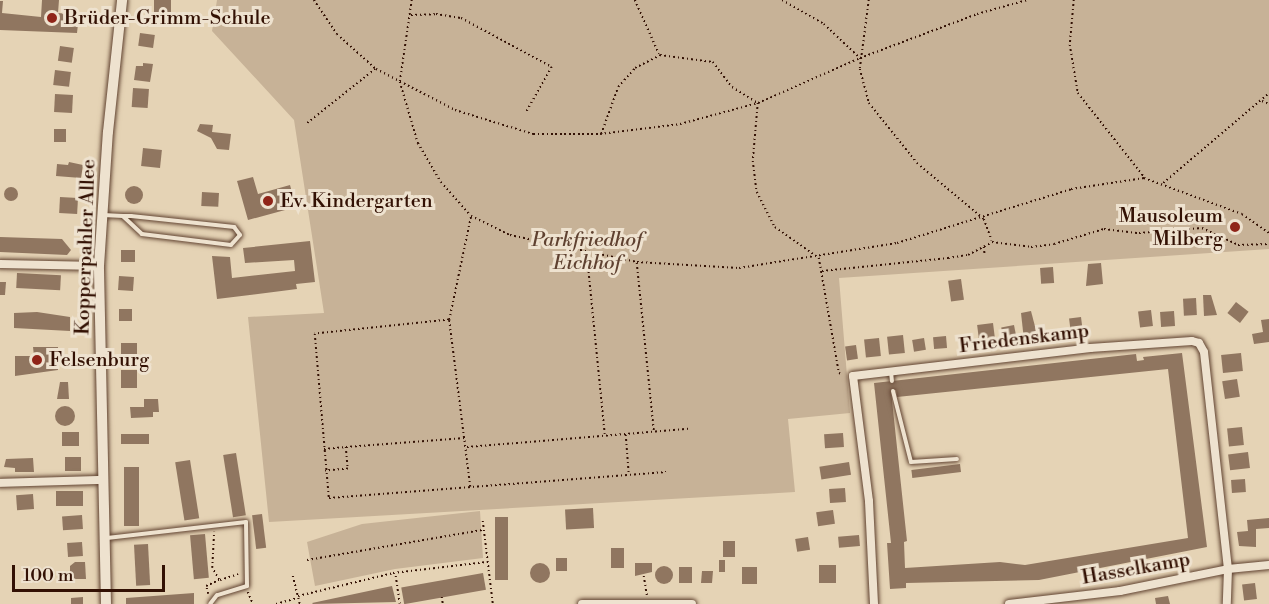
<!DOCTYPE html>
<meta charset="utf-8">
<style>
body{margin:0}
#map{position:relative;width:1269px;height:604px;overflow:hidden;background:#e5d3b5;font-family:"Libre Bodoni",serif}
div>[style]{position:absolute}
.green>*{inset:0;background:#c7b297}
.building>*{inset:0;background:#907660;transform-origin:0 0}
.round{border-radius:50%}
.path>*{height:1.5px;margin-top:-0.75px;transform-origin:0;background:repeating-linear-gradient(90deg,#331104 0 1.5px,transparent 0 4.5px)}
.roads{filter:drop-shadow(0 0 2px #604230) drop-shadow(0 0 2px #604230)}
.lane>*{height:4px;margin:-2px;padding:0 2px;transform-origin:2px;border-radius:2px;background:#eee2cf}
.street>*{height:8px;margin:-4px;padding:0 4px;transform-origin:4px;border-radius:4px;background:#eee2cf}
.secondary>*{height:10px;margin:-5px;padding:0 5px;transform-origin:5px;border-radius:5px;background:#eee2cf}
.dots>*{width:16px;height:16px;translate:-50% -50%;box-sizing:border-box;border:3px solid #eee2cf;border-radius:50%}
span{translate:-50% -50%;white-space:nowrap;text-align:center;line-height:1.15;-webkit-text-stroke:6px #eee2cf;paint-order:stroke}
.poi-label{font-size:20px;color:#331104}
.left{translate:0 -50%;text-align:left}
.right{translate:-100% -50%;text-align:right}
.park-label{font-size:20px;color:#5f4130;font-style:italic}
.street-label{font-size:20px;color:#331104}
.scale{position:absolute;left:12px;top:565px;width:153px;height:27px;box-sizing:border-box;border:3px solid #331104;border-top:0;padding-left:8px;font-size:18px;line-height:21px;white-space:nowrap;color:#331104;-webkit-text-stroke:4px #eee2cf;paint-order:stroke}
</style>
<div id="map">
<div class="green">
<i style="clip-path:polygon(217px 0,1269px 0,1269px 249px,839px 278px,850px 413px,788px 419px,795px 492px,269px 522px,248px 317px,324px 313px,294px 120px,212px 31px)"></i>
<i style="clip-path:polygon(480px 511px,483px 558px,395px 569px,315px 586px,307px 542px,362px 524px)"></i>
</div>
<div class="building">
<i style="clip-path:polygon(42px 0,59px 0,58px 13px,79px 15px,77px 33px,0 30px,0 1px,3px 1px,2px 13px,41px 17px)"></i>
<i style="left:154px;top:0;width:17px;height:20px"></i>
<i style="left:140px;top:33px;width:15px;height:13px;rotate:8deg"></i>
<i style="left:60px;top:46px;width:14px;height:15px;rotate:8deg"></i>
<i style="clip-path:polygon(143px 63px,153px 64px,150px 82px,134px 80px,136px 66px,143px 66px)"></i>
<i style="left:55px;top:70px;width:16px;height:15px;rotate:7deg"></i>
<i style="left:133px;top:88px;width:16px;height:19px;rotate:4deg"></i>
<i style="left:55px;top:94px;width:18px;height:18px;rotate:3deg"></i>
<i style="clip-path:polygon(213px 125px,212px 132px,231px 134px,229px 150px,217px 149px,211px 138px,197px 131px,200px 124px)"></i>
<i style="left:54px;top:129px;width:12px;height:13px"></i>
<i style="left:143px;top:148px;width:19px;height:18px;rotate:6deg"></i>
<i style="clip-path:polygon(69px 162px,83px 165px,81px 178px,56px 176px,57px 164px,68px 165px)"></i>
<i style="clip-path:polygon(253px 177px,258px 194px,290px 185px,296px 207px,248px 220px,237px 181px)"></i>
<i class="round" style="left:125px;top:186px;width:18px;height:18px"></i>
<i class="round" style="left:4px;top:187px;width:14px;height:14px"></i>
<i style="left:202px;top:192px;width:17px;height:14px;rotate:3deg"></i>
<i style="left:60px;top:197px;width:18px;height:16px;rotate:3deg"></i>
<i style="clip-path:polygon(1233px 223px,1239px 225px,1236px 231px,1231px 229px)"></i>
<i style="clip-path:polygon(0 237px,62px 239px,71px 250px,67px 255px,0 252px)"></i>
<i style="clip-path:polygon(310px 241px,315px 282px,296px 284px,297px 289px,217px 299px,212px 256px,230px 257px,232px 278px,295px 271px,294px 260px,245px 263px,243px 248px)"></i>
<i style="left:121px;top:250px;width:14px;height:12px"></i>
<i style="clip-path:polygon(1101px 263px,1103px 284px,1086px 286px,1088px 264px)"></i>
<i style="left:1053px;top:267px;width:16px;height:13px;rotate:86deg"></i>
<i style="left:17px;top:273px;width:44px;height:15px;rotate:3deg"></i>
<i style="left:119px;top:276px;width:15px;height:14px;rotate:4deg"></i>
<i style="left:961px;top:279px;width:21px;height:13px;rotate:82deg"></i>
<i style="clip-path:polygon(0 282px,6px 282px,5px 295px,0 295px)"></i>
<i style="clip-path:polygon(1203px 295px,1211px 295px,1217px 315px,1204px 316px)"></i>
<i style="left:1196px;top:298px;width:17px;height:13px;rotate:87deg"></i>
<i style="left:1236px;top:302px;width:16px;height:14px;rotate:38deg"></i>
<i style="left:119px;top:309px;width:13px;height:12px"></i>
<i style="left:1151px;top:310px;width:16px;height:13px;rotate:83deg"></i>
<i style="clip-path:polygon(1031px 311px,1038px 338px,1024px 340px,1021px 313px)"></i>
<i style="left:1174px;top:311px;width:15px;height:14px;rotate:86deg"></i>
<i style="clip-path:polygon(37px 312px,70px 317px,70px 331px,14px 328px,14px 313px)"></i>
<i style="left:1081px;top:317px;width:17px;height:12px;rotate:83deg"></i>
<i style="clip-path:polygon(1269px 319px,1269px 342px,1254px 344px,1252px 334px,1263px 332px,1261px 320px)"></i>
<i style="left:993px;top:323px;width:17px;height:16px;rotate:83deg"></i>
<i style="left:1014px;top:325px;width:16px;height:13px;rotate:79deg"></i>
<i style="left:903px;top:335px;width:18px;height:16px;rotate:84deg"></i>
<i style="left:946px;top:336px;width:12px;height:13px;rotate:85deg"></i>
<i style="left:879px;top:338px;width:18px;height:15px;rotate:84deg"></i>
<i style="left:924px;top:338px;width:12px;height:12px;rotate:81deg"></i>
<i style="left:121px;top:343px;width:16px;height:14px"></i>
<i style="left:856px;top:345px;width:14px;height:11px;rotate:82deg"></i>
<i style="clip-path:polygon(33px 347px,58px 347px,58px 370px,15px 376px,15px 356px,34px 356px)"></i>
<i style="clip-path:polygon(evenodd,1182px 353px,1207px 547px,1039px 580px,906px 583px,906px 588px,890px 589px,887px 543px,891px 543px,874px 383px,1136px 354px,1137px 361px,1144px 360px,1143px 357px,1182px 353px,1168px 369px,1188px 538px,1025px 565px,1000px 562px,905px 568px,904px 542px,907px 541px,891px 391px,896px 390px,897px 397px,1168px 369px)"></i>
<i style="left:1241px;top:353px;width:18px;height:20px;rotate:84deg"></i>
<i style="left:137px;top:370px;width:18px;height:16px;rotate:90deg"></i>
<i style="left:1237px;top:379px;width:18px;height:15px;rotate:81deg"></i>
<i style="clip-path:polygon(60px 382px,68px 382px,69px 399px,57px 399px)"></i>
<i style="clip-path:polygon(144px 399px,158px 399px,159px 412px,153px 412px,153px 417px,131px 418px,130px 407px,144px 407px)"></i>
<i class="round" style="left:55px;top:406px;width:20px;height:20px"></i>
<i style="left:1242px;top:427px;width:18px;height:15px;rotate:84deg"></i>
<i style="left:62px;top:432px;width:17px;height:14px"></i>
<i style="left:843px;top:433px;width:14px;height:19px;rotate:86deg"></i>
<i style="left:149px;top:434px;width:10px;height:28px;rotate:90deg"></i>
<i style="left:1248px;top:452px;width:16px;height:20px;rotate:83deg"></i>
<i style="left:236px;top:453px;width:63px;height:13px;rotate:81deg"></i>
<i style="left:65px;top:457px;width:16px;height:14px"></i>
<i style="clip-path:polygon(33px 458px,34px 472px,15px 472px,15px 468px,4px 467px,6px 459px)"></i>
<i style="left:190px;top:460px;width:59px;height:15px;rotate:81deg"></i>
<i style="left:849px;top:462px;width:13px;height:30px;rotate:81deg"></i>
<i style="left:960px;top:464px;width:8px;height:49px;rotate:83deg"></i>
<i style="left:124px;top:467px;width:15px;height:59px"></i>
<i style="left:1245px;top:479px;width:13px;height:14px;rotate:86deg"></i>
<i style="left:845px;top:488px;width:14px;height:16px;rotate:86deg"></i>
<i style="left:83px;top:491px;width:15px;height:27px;rotate:90deg"></i>
<i style="left:33px;top:494px;width:15px;height:17px;rotate:86deg"></i>
<i style="left:593px;top:508px;width:20px;height:28px;rotate:87deg"></i>
<i style="left:833px;top:510px;width:14px;height:17px;rotate:82deg"></i>
<i style="left:262px;top:514px;width:34px;height:10px;rotate:83deg"></i>
<i style="left:82px;top:515px;width:14px;height:20px;rotate:86deg"></i>
<i style="left:495px;top:517px;width:13px;height:63px"></i>
<i style="clip-path:polygon(1269px 518px,1269px 528px,1256px 529px,1256px 547px,1239px 546px,1237px 532px,1248px 531px,1247px 520px)"></i>
<i style="left:205px;top:534px;width:44px;height:15px;rotate:85deg"></i>
<i style="left:859px;top:535px;width:11px;height:21px;rotate:85deg"></i>
<i style="left:808px;top:537px;width:13px;height:13px;rotate:81deg"></i>
<i style="left:735px;top:541px;width:16px;height:12px;rotate:90deg"></i>
<i style="left:82px;top:542px;width:14px;height:15px;rotate:86deg"></i>
<i style="left:148px;top:544px;width:41px;height:14px;rotate:87deg"></i>
<i style="left:611px;top:548px;width:13px;height:20px"></i>
<i style="left:567px;top:558px;width:13px;height:11px;rotate:90deg"></i>
<i style="left:719px;top:560px;width:6px;height:12px"></i>
<i style="clip-path:polygon(75px 562px,85px 562px,86px 579px,70px 579px,70px 566px)"></i>
<i class="round" style="left:530px;top:563px;width:20px;height:20px"></i>
<i style="clip-path:polygon(635px 563px,652px 563px,652px 572px,635px 576px)"></i>
<i style="left:819px;top:565px;width:17px;height:18px"></i>
<i class="round" style="left:655px;top:566px;width:18px;height:18px"></i>
<i style="left:679px;top:567px;width:13px;height:16px"></i>
<i style="left:742px;top:567px;width:15px;height:17px"></i>
<i style="clip-path:polygon(702px 571px,713px 571px,712px 583px,701px 583px)"></i>
<i style="left:483px;top:573px;width:17px;height:83px;rotate:80deg"></i>
<i style="left:1255px;top:583px;width:16px;height:13px;rotate:83deg"></i>
<i style="clip-path:polygon(392px 586px,396px 602px,313px 604px,312px 603px)"></i>
<i style="clip-path:polygon(194px 593px,194px 604px,126px 604px,126px 598px)"></i>
<i style="clip-path:polygon(1168px 596px,1170px 604px,1156px 604px,1155px 598px)"></i>
<i style="clip-path:polygon(83px 597px,83px 604px,71px 604px,71px 598px)"></i>
</div>
<div class="path">
<i style="left:314px;top:0;width:41px;rotate:55.9deg"></i>
<i style="left:337px;top:34px;width:52px;rotate:41.9deg"></i>
<i style="left:376px;top:69px;width:89px;rotate:27.4deg"></i>
<i style="left:455px;top:110px;width:82px;rotate:17.1deg"></i>
<i style="left:533px;top:134px;width:67px"></i>
<i style="left:600px;top:134px;width:81px;rotate:-7.1deg"></i>
<i style="left:680px;top:124px;width:81px;rotate:-15.1deg"></i>
<i style="left:758px;top:103px;width:111px;rotate:-23.8deg"></i>
<i style="left:860px;top:58px;width:125px;rotate:-20.6deg"></i>
<i style="left:977px;top:14px;width:52px;rotate:-15.6deg"></i>
<i style="left:412px;top:0;width:83px;rotate:98.3deg"></i>
<i style="left:400px;top:82px;width:64px;rotate:73.6deg"></i>
<i style="left:418px;top:143px;width:45px;rotate:59.5deg"></i>
<i style="left:441px;top:182px;width:45px;rotate:48.6deg"></i>
<i style="left:471px;top:216px;width:43px;rotate:26deg"></i>
<i style="left:510px;top:235px;width:130px;rotate:12deg"></i>
<i style="left:637px;top:262px;width:102px;rotate:3.4deg"></i>
<i style="left:739px;top:268px;width:160px;rotate:-9deg"></i>
<i style="left:897px;top:243px;width:182px;rotate:-17.2deg"></i>
<i style="left:1071px;top:189px;width:74px;rotate:-8.6deg"></i>
<i style="left:1144px;top:178px;width:104px;rotate:20.2deg"></i>
<i style="left:1242px;top:214px;width:33px;rotate:35deg"></i>
<i style="left:635px;top:0;width:59px;rotate:66deg"></i>
<i style="left:782px;top:0;width:48px;rotate:29.7deg"></i>
<i style="left:824px;top:24px;width:50px;rotate:43.4deg"></i>
<i style="left:869px;top:0;width:70px;rotate:97.4deg"></i>
<i style="left:860px;top:69px;width:35px;rotate:75deg"></i>
<i style="left:869px;top:103px;width:77px;rotate:51.3deg"></i>
<i style="left:917px;top:163px;width:87px;rotate:39.9deg"></i>
<i style="left:984px;top:219px;width:23px;rotate:70deg"></i>
<i style="left:1074px;top:0;width:45px;rotate:95.1deg"></i>
<i style="left:1070px;top:45px;width:49px;rotate:80.5deg"></i>
<i style="left:1078px;top:93px;width:107px;rotate:51.8deg"></i>
<i style="left:411px;top:15px;width:25px;rotate:-2deg"></i>
<i style="left:436px;top:14px;width:25px;rotate:9deg"></i>
<i style="left:461px;top:18px;width:103px;rotate:28.3deg"></i>
<i style="left:552px;top:67px;width:51px;rotate:119.6deg"></i>
<i style="left:1262px;top:101px;width:8px;rotate:23deg"></i>
<i style="left:307px;top:123px;width:87px;rotate:-38.5deg"></i>
<i style="left:601px;top:134px;width:50px;rotate:-70.1deg"></i>
<i style="left:618px;top:87px;width:25px;rotate:-48deg"></i>
<i style="left:635px;top:68px;width:28px;rotate:-27deg"></i>
<i style="left:660px;top:55px;width:53px;rotate:7.5deg"></i>
<i style="left:713px;top:62px;width:31px;rotate:53deg"></i>
<i style="left:732px;top:87px;width:31px;rotate:32deg"></i>
<i style="left:758px;top:103px;width:58px;rotate:94.9deg"></i>
<i style="left:753px;top:161px;width:31px;rotate:83deg"></i>
<i style="left:757px;top:192px;width:39px;rotate:63deg"></i>
<i style="left:775px;top:227px;width:54px;rotate:35.2deg"></i>
<i style="left:819px;top:258px;width:117px;rotate:80.1deg"></i>
<i style="left:839px;top:373px;width:4px;rotate:27deg"></i>
<i style="left:1163px;top:183px;width:139px;rotate:-40.3deg"></i>
<i style="left:984px;top:247px;width:9px;rotate:84deg"></i>
<i style="left:587px;top:254px;width:181px;rotate:84.3deg"></i>
<i style="left:637px;top:263px;width:169px;rotate:84.2deg"></i>
<i style="left:822px;top:271px;width:127px;rotate:-5.9deg"></i>
<i style="left:948px;top:258px;width:20px;rotate:-9deg"></i>
<i style="left:968px;top:255px;width:27px;rotate:-28deg"></i>
<i style="left:992px;top:242px;width:39px;rotate:7deg"></i>
<i style="left:1031px;top:247px;width:23px;rotate:-7deg"></i>
<i style="left:1054px;top:244px;width:52px;rotate:-16.7deg"></i>
<i style="left:1104px;top:229px;width:35px;rotate:7deg"></i>
<i style="left:1139px;top:233px;width:63px;rotate:-4.5deg"></i>
<i style="left:1202px;top:228px;width:40px;rotate:25deg"></i>
<i style="left:1238px;top:245px;width:31px;rotate:-2deg"></i>
<i style="left:449px;top:320px;width:135px;rotate:174deg"></i>
<i style="left:315px;top:334px;width:165px;rotate:85.1deg"></i>
<i style="left:329px;top:498px;width:338px;rotate:-4.4deg"></i>
<i style="left:626px;top:435px;width:40px;rotate:85.7deg"></i>
<i style="left:346px;top:447px;width:119px;rotate:-4.3deg"></i>
<i style="left:467px;top:447px;width:222px;rotate:-4.7deg"></i>
<i style="left:324px;top:449px;width:22px;rotate:-5deg"></i>
<i style="left:346px;top:447px;width:22px;rotate:85deg"></i>
<i style="left:348px;top:469px;width:23px;rotate:175deg"></i>
<i style="left:470px;top:487px;width:168px;rotate:-97.2deg"></i>
<i style="left:449px;top:320px;width:106px;rotate:-78.1deg"></i>
<i style="left:483px;top:521px;width:84px;rotate:83.1deg"></i>
<i style="left:307px;top:560px;width:179px;rotate:-9.7deg"></i>
<i style="left:293px;top:576px;width:29px;rotate:76deg"></i>
<i style="left:396px;top:576px;width:28px;rotate:82deg"></i>
<i style="left:644px;top:576px;width:20px;rotate:81deg"></i>
<i style="left:220px;top:580px;width:19px;rotate:-18deg"></i>
<i style="left:248px;top:592px;width:13px;rotate:67deg"></i>
<i style="left:208px;top:594px;width:8px;rotate:-104deg"></i>
<i style="left:206px;top:586px;width:14px;rotate:-25deg"></i>
<i style="left:219px;top:580px;width:14px;rotate:-120deg"></i>
<i style="left:212px;top:568px;width:36px;rotate:-87deg"></i>
<i style="left:298px;top:596px;width:98px;rotate:-13.6deg"></i>
<i style="left:393px;top:573px;width:94px;rotate:-6.7deg"></i>
<i style="left:442px;top:597px;width:7px;rotate:82deg"></i>
<i style="left:276px;top:604px;width:22px;rotate:-16deg"></i>
</div>
<div class="roads">
<div class="lane">
<i style="left:103px;top:215px;width:20px;rotate:3deg"></i>
<i style="left:123px;top:216px;width:8px"></i>
<i style="left:131px;top:216px;width:104px;rotate:6.1deg"></i>
<i style="left:234px;top:227px;width:10px;rotate:53deg"></i>
<i style="left:240px;top:235px;width:13px;rotate:132deg"></i>
<i style="left:231px;top:245px;width:90px;rotate:-173deg"></i>
<i style="left:142px;top:234px;width:26px;rotate:-137deg"></i>
<i style="left:891px;top:372px;width:9px;rotate:84deg"></i>
<i style="left:893px;top:391px;width:73px;rotate:75.8deg"></i>
<i style="left:911px;top:462px;width:46px;rotate:-3.7deg"></i>
<i style="left:107px;top:538px;width:140px;rotate:-6.6deg"></i>
<i style="left:246px;top:522px;width:64px;rotate:89.1deg"></i>
<i style="left:247px;top:586px;width:31px;rotate:163deg"></i>
<i style="left:217px;top:595px;width:11px;rotate:128deg"></i>
</div>
<div class="street">
<i style="left:0;top:264px;width:99px;rotate:1.2deg"></i>
<i style="left:0;top:483px;width:102px;rotate:-1.7deg"></i>
<i style="left:582px;top:604px;width:110px"></i>
<i style="left:874px;top:604px;width:103px;rotate:-92.8deg"></i>
<i style="left:869px;top:501px;width:126px;rotate:-97.3deg"></i>
<i style="left:853px;top:376px;width:239px;rotate:-6.7deg"></i>
<i style="left:1090px;top:348px;width:102px;rotate:-3.9deg"></i>
<i style="left:1192px;top:341px;width:7px;rotate:16deg"></i>
<i style="left:1199px;top:343px;width:10px;rotate:61deg"></i>
<i style="left:1204px;top:352px;width:218px;rotate:83.7deg"></i>
<i style="left:1228px;top:569px;width:35px;rotate:92deg"></i>
<i style="left:1009px;top:604px;width:112px;rotate:-6.7deg"></i>
<i style="left:1120px;top:591px;width:110px;rotate:-11.5deg"></i>
<i style="left:1228px;top:569px;width:41px;rotate:-5.6deg"></i>
</div>
<div class="secondary">
<i style="left:106px;top:604px;width:338px;rotate:-91.2deg"></i>
<i style="left:99px;top:266px;width:134px;rotate:-86.2deg"></i>
<i style="left:108px;top:132px;width:133px;rotate:-83.9deg"></i>
</div>
</div>
<div class="dots">
<i style="left:52px;top:18px;background:#8f2418"></i>
<i style="left:268px;top:201px;background:#8f2418"></i>
<i style="left:1235px;top:227px;background:#8f2418"></i>
<i style="left:37px;top:360px;background:#8f2418"></i>
</div>
<div class="poi-label">
<span class="left" style="left:64px;top:18px">Brüder-Grimm-Schule</span>
<span class="left" style="left:280px;top:201px">Ev. Kindergarten</span>
<span class="right" style="left:1223px;top:228px">Mausoleum<br>Milberg</span>
<span class="left" style="left:49px;top:360px">Felsenburg</span>
</div>
<div class="park-label">
<span style="left:587px;top:252px">Parkfriedhof<br>Eichhof</span>
</div>
<div class="street-label">
<span style="left:86px;top:247px;rotate:-88deg">Kopperpahler Allee</span>
<span style="left:1024px;top:339px;rotate:-7deg">Friedenskamp</span>
<span style="left:1136px;top:569px;rotate:-10deg">Hasselkamp</span>
</div>
<div class="scale">100 m</div>
</div>
